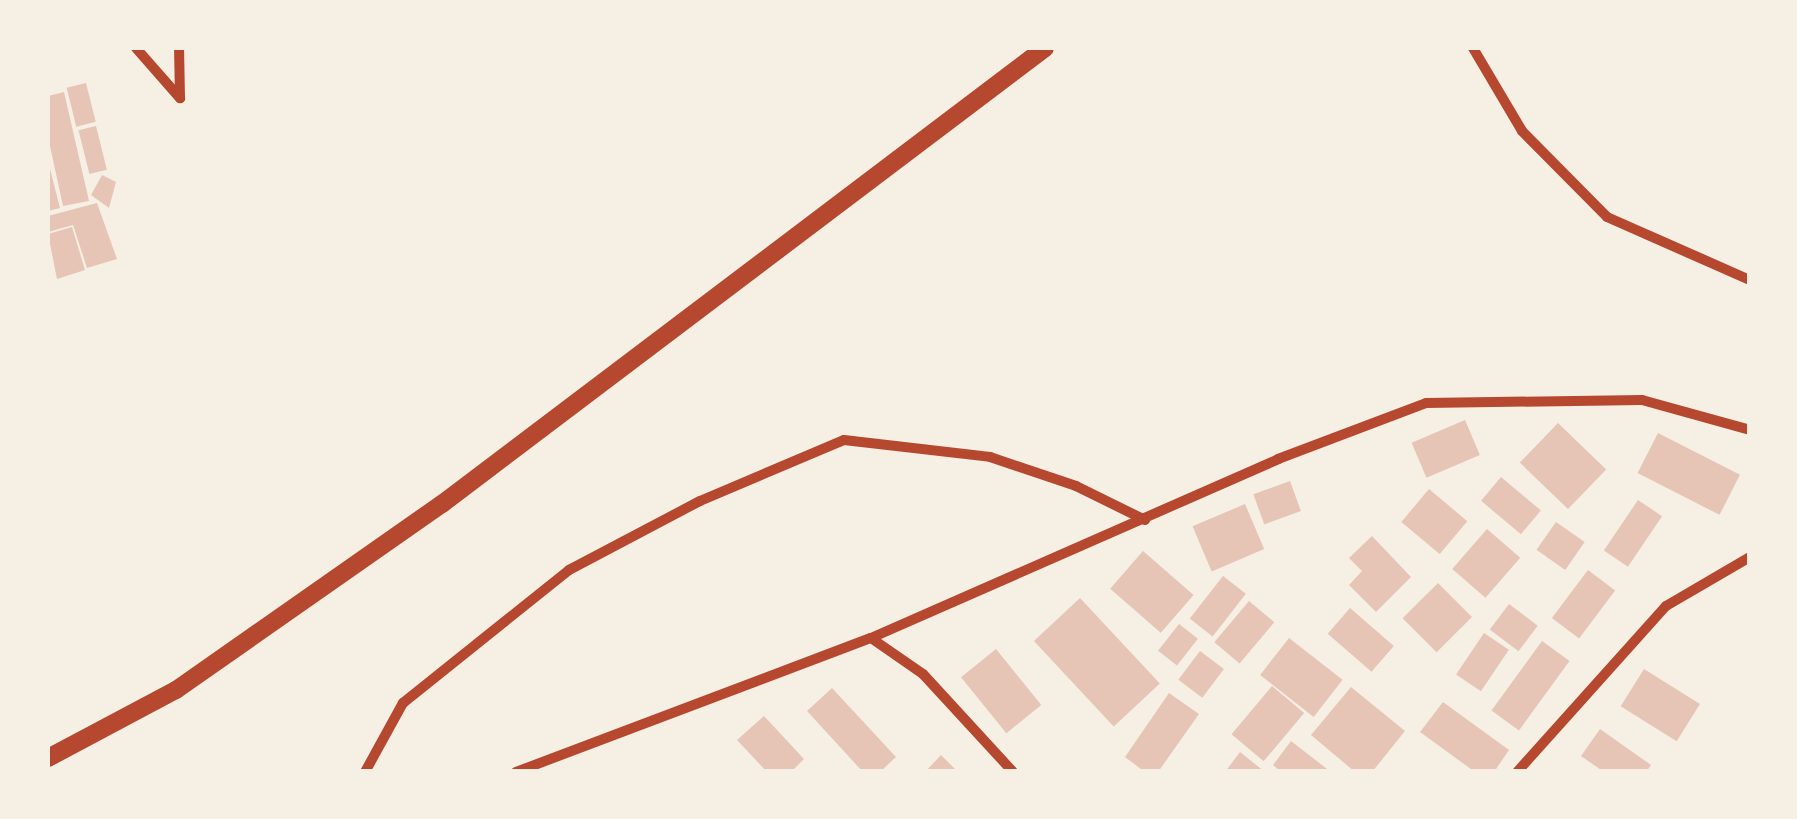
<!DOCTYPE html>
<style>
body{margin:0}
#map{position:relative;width:1797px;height:819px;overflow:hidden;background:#f6efe4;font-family:"Asap Condensed",sans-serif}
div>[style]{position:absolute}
.building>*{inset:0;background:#e6c5b7;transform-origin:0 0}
.minor>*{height:10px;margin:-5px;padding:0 5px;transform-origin:5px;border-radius:5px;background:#b5482f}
.tertiary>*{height:18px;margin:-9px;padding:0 9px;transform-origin:9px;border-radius:9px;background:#b5482f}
span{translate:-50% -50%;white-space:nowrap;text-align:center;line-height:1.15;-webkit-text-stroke:9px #f6efe4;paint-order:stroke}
.frame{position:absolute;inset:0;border:50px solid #f6efe4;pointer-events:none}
</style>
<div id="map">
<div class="building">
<i style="left:86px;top:83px;width:40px;height:20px;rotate:76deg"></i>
<i style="clip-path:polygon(64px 92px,89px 201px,63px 206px,48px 137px,48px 96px)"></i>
<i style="left:96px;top:126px;width:45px;height:18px;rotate:76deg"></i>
<i style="clip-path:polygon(49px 165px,60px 208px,48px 211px,48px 166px)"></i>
<i style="clip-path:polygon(102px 175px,116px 182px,109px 208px,91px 195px)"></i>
<i style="clip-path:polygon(97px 203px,117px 259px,87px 268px,73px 225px,48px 232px,48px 216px)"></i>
<i style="clip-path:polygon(72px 227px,85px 270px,57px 279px,48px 234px)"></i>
<i style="left:1465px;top:420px;width:38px;height:58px;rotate:67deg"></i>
<i style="left:1558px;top:423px;width:67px;height:55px;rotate:44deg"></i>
<i style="left:1658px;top:433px;width:92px;height:45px;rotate:27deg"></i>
<i style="left:1501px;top:477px;width:52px;height:31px;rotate:40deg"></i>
<i style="left:1290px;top:481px;width:32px;height:39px;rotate:70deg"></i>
<i style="left:1429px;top:489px;width:50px;height:43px;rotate:40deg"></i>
<i style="left:1638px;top:500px;width:29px;height:61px;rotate:34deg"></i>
<i style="left:1245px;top:504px;width:49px;height:57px;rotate:67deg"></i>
<i style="left:1556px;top:522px;width:35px;height:34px;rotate:35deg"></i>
<i style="left:1487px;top:529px;width:44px;height:53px;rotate:41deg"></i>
<i style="clip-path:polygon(1372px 536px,1411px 577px,1376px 612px,1349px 585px,1362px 571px,1349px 558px)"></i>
<i style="left:1143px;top:551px;width:67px;height:50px;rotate:41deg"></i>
<i style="left:1588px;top:570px;width:34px;height:60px;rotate:37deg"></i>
<i style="left:1223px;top:576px;width:29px;height:54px;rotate:38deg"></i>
<i style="left:1438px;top:583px;width:48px;height:50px;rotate:45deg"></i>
<i style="left:1080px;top:598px;width:117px;height:63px;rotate:47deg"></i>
<i style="left:1249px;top:601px;width:33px;height:54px;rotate:40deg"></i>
<i style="left:1509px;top:604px;width:36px;height:32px;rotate:37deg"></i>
<i style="left:1350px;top:608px;width:58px;height:34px;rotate:41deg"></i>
<i style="left:1179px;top:624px;width:24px;height:34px;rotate:38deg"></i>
<i style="left:1484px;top:633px;width:30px;height:50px;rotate:34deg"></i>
<i style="left:1289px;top:638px;width:68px;height:47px;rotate:38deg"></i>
<i style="left:1542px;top:641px;width:34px;height:86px;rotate:36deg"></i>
<i style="left:996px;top:649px;width:72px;height:45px;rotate:51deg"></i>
<i style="left:1200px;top:651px;width:30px;height:36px;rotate:37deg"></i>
<i style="left:1644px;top:669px;width:66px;height:44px;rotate:32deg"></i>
<i style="left:1272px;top:686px;width:42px;height:63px;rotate:40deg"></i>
<i style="clip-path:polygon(1351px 687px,1405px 731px,1372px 772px,1355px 772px,1311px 735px)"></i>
<i style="clip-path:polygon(832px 688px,896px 757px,880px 772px,863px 772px,807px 711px)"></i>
<i style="clip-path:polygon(1169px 693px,1199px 714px,1158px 772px,1145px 772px,1125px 757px)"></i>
<i style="clip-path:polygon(1443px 702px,1509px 750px,1494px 772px,1475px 772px,1420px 732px)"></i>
<i style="clip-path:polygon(764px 716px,804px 759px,791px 772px,767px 772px,737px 740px)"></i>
<i style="clip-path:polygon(1600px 729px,1651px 765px,1646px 772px,1604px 772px,1581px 756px)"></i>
<i style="clip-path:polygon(1291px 741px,1331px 772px,1281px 772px,1273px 765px)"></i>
<i style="clip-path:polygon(1240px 752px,1265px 772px,1225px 772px)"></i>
<i style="clip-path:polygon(941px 755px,958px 772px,925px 772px)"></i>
</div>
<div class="minor">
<i style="left:136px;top:48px;width:67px;rotate:48.7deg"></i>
<i style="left:180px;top:98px;width:50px;rotate:-91.1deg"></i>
<i style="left:1473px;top:48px;width:96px;rotate:59.4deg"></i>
<i style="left:1522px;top:131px;width:121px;rotate:45.3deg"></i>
<i style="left:1607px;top:217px;width:156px;rotate:23.8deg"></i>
<i style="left:871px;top:638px;width:63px;rotate:34.7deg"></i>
<i style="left:923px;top:674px;width:133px;rotate:47.4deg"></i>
<i style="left:365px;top:772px;width:79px;rotate:-61.2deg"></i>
<i style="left:403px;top:703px;width:213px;rotate:-38.7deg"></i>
<i style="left:569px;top:570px;width:148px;rotate:-27.8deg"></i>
<i style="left:700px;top:501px;width:156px;rotate:-23deg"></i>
<i style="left:844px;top:440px;width:147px;rotate:6.6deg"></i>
<i style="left:990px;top:457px;width:91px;rotate:18.6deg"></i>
<i style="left:1076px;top:486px;width:77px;rotate:26.2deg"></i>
<i style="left:516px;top:772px;width:379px;rotate:-20.7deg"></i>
<i style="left:871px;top:638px;width:445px;rotate:-23.7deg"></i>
<i style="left:1278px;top:459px;width:158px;rotate:-20.7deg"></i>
<i style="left:1426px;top:403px;width:216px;rotate:-0.8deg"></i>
<i style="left:1642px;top:400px;width:112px;rotate:15.5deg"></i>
<i style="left:1517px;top:772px;width:223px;rotate:-48.1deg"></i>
<i style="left:1666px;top:606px;width:97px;rotate:-30.3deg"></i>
</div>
<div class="tertiary">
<i style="left:48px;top:758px;width:145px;rotate:-28deg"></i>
<i style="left:176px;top:690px;width:325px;rotate:-35deg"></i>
<i style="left:442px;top:504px;width:756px;rotate:-37.1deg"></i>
</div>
<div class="frame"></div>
</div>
